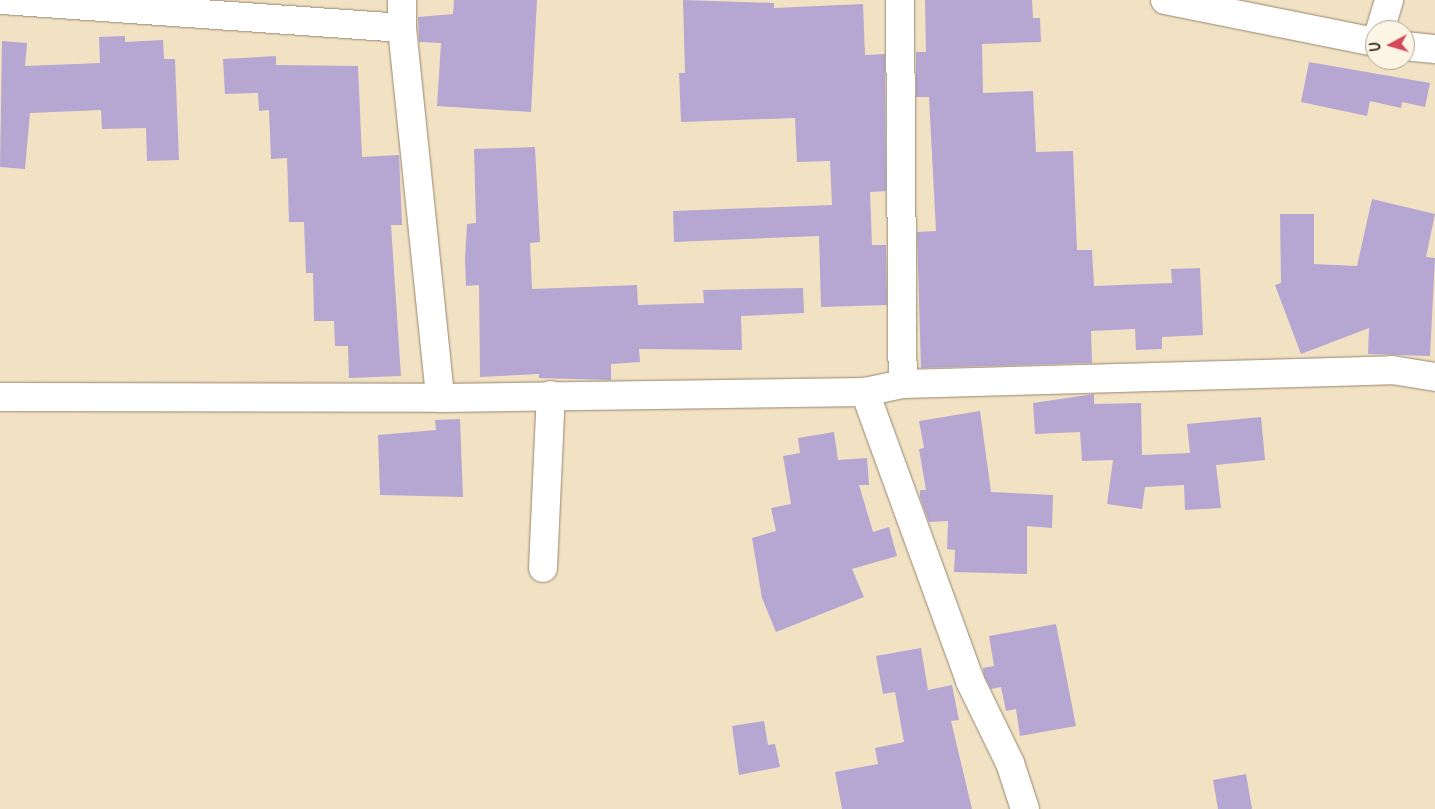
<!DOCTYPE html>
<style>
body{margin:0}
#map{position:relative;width:1435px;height:809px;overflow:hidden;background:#f2e2c4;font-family:Pangolin,sans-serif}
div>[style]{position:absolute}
.building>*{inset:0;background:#b6a6d2}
.roads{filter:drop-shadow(0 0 1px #968671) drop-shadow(0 0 1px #968671)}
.street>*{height:28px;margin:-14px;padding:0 14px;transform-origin:14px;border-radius:14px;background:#fff}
span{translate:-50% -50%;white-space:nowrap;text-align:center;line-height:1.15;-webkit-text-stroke:5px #fcf5e5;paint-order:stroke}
.north{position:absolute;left:1365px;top:20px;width:50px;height:50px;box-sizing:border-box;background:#fcf5e5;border:1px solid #afa495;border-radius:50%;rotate:264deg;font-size:14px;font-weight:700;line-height:20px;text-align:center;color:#3b2a1e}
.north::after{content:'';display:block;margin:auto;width:18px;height:22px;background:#d1495b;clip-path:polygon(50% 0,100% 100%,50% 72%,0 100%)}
</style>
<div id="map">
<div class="building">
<i style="clip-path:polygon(454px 0,537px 0,531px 112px,437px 106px,441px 43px,419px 42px,418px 17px,453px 14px)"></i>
<i style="clip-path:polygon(683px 0,774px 3px,774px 8px,863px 4px,865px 55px,885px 54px,886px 191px,870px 192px,872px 245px,886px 245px,887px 305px,821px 307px,819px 236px,674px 242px,673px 211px,832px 205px,830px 161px,797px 162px,795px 118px,681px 122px,679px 73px,685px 73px)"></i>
<i style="clip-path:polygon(925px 0,1032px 0,1033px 18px,1040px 18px,1041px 42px,982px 44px,983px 93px,1033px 91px,1036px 152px,1073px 151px,1077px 250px,1092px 250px,1094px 286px,1172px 283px,1171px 269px,1200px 268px,1203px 335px,1162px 337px,1162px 349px,1136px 350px,1135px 329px,1091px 331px,1092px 363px,921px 368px,917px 232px,936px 231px,929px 97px,916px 97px,916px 52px,926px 52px)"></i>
<i style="clip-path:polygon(125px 36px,125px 42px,163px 40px,164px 59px,175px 59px,179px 160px,147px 161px,146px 128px,102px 129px,101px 110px,30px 113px,25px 169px,0 167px,2px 41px,27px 43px,25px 66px,100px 63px,99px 37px)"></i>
<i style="clip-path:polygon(276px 56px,276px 65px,358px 66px,362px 157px,399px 155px,402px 225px,391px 225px,401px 376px,349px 378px,348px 346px,335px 346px,334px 321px,314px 321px,313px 273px,306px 273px,304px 222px,289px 222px,287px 158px,271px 159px,269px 110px,259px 111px,258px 93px,225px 94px,223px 59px)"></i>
<i style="clip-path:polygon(1309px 62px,1430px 83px,1425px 107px,1402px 102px,1401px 108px,1370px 101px,1367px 116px,1301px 102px)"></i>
<i style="clip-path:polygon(535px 147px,540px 242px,530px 243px,532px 289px,637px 285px,638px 305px,704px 303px,703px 290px,803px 288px,804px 313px,741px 316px,742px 350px,639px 349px,640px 362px,611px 364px,611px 380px,539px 378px,539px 374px,480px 377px,479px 285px,466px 286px,465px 259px,467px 224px,476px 223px,474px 149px)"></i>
<i style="clip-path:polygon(1372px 199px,1435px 214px,1426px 257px,1435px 258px,1430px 356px,1368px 354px,1369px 328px,1301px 354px,1275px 285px,1281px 283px,1280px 214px,1314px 214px,1314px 264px,1357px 266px)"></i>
<i style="clip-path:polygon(1094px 394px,1094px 404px,1141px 403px,1142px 455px,1190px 453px,1187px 424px,1261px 417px,1265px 460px,1216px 465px,1221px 508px,1185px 510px,1184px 485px,1145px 487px,1142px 509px,1107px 504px,1113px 460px,1082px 461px,1080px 432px,1035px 434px,1033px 403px)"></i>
<i style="clip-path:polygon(980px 411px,991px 492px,1053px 495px,1052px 528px,1027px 526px,1027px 574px,954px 572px,955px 550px,947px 549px,948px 521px,929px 522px,920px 497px,920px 490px,926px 490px,919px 449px,924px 448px,919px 421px)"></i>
<i style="clip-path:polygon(460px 419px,463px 497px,380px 495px,378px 435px,436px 430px,435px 420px)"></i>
<i style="clip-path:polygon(834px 432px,838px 460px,867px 458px,869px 485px,859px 485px,873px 532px,889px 527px,897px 556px,852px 569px,864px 597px,776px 632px,762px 598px,752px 538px,776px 531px,771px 508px,791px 504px,783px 456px,800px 453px,798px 438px)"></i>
<i style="clip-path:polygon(1056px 624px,1076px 726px,1020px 736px,1016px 709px,1006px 711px,1001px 687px,991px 689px,984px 675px,983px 668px,994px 666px,989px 636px)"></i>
<i style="clip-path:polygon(921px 648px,928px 690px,952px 685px,959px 720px,951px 721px,972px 809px,842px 809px,835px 772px,878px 764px,875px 748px,904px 742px,895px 692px,883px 694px,876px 656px)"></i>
<i style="clip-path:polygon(764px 721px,768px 745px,775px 744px,780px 767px,739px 775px,732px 726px)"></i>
<i style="clip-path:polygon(1246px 774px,1252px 809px,1218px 809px,1213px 780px)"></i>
</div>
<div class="roads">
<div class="street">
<i style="left:2px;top:0;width:401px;rotate:4deg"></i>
<i style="left:402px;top:28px;width:372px;rotate:84.1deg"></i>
<i style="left:440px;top:398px;width:425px;rotate:-0.8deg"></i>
<i style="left:865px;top:392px;width:307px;rotate:70deg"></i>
<i style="left:970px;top:681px;width:91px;rotate:64deg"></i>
<i style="left:1010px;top:763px;width:48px;rotate:71.9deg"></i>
<i style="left:402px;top:0;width:28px;rotate:90deg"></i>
<i style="left:900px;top:0;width:384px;rotate:89.6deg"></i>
<i style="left:1165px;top:0;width:214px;rotate:11.3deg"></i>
<i style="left:1380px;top:30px;width:31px;rotate:-73deg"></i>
<i style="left:1405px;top:46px;width:30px;rotate:6deg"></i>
<i style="left:865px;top:392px;width:39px;rotate:-12deg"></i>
<i style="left:903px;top:384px;width:489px;rotate:-1.6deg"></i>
<i style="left:1392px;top:370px;width:44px;rotate:9.2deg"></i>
<i style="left:0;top:397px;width:440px;rotate:0.1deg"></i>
<i style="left:543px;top:568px;width:173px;rotate:-87.4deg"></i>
</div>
</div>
<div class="north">U</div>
</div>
